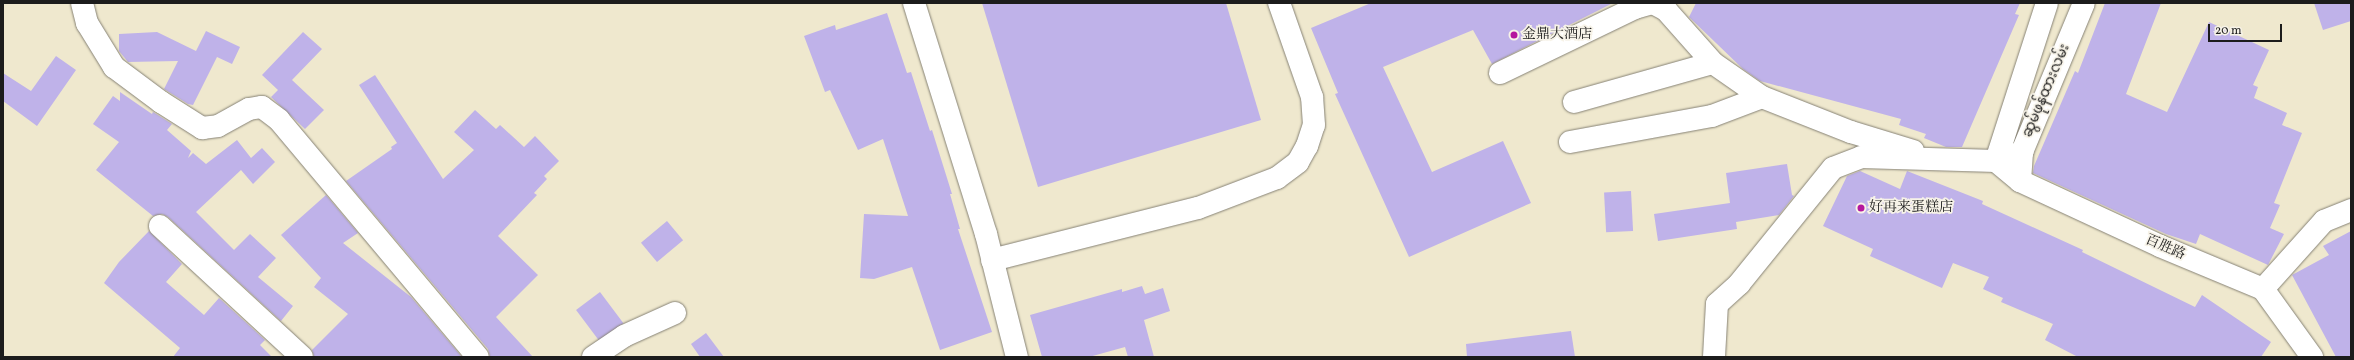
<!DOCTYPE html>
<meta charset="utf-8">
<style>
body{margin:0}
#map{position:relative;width:2354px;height:360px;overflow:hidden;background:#efe8ce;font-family:Vollkorn,"Noto Serif SC","Noto Sans Myanmar",serif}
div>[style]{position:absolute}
.building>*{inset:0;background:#bfb2e9;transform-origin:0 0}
.roads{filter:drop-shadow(0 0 1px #868275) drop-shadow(0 0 1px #868275)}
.minor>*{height:22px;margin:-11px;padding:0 11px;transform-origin:11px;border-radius:11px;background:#fff}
.major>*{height:22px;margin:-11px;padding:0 11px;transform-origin:11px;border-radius:11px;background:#fff}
.dots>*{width:11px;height:11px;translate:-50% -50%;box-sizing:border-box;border:2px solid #f7f3e8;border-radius:50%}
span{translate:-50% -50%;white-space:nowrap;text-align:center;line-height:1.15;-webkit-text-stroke:3.5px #f7f3e8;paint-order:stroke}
.poi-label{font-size:14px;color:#1c1c1c}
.left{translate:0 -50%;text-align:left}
.street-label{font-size:14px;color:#1c1c1c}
.frame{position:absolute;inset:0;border:4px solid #1c1c1c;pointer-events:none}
.scale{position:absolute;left:2208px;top:24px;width:74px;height:18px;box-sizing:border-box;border:2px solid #1c1c1c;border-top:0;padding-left:5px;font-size:12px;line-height:14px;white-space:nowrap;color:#1c1c1c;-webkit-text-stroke:3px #f7f3e8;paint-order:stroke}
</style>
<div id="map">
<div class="building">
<i style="clip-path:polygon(982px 3px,1226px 3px,1261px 120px,1038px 187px)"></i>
<i style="clip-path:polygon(1371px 3px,1613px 3px,1492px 64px,1473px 30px,1383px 67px,1432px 172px,1503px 141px,1531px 203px,1409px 257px,1335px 94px,1338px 93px,1311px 28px)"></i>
<i style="clip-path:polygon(1696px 3px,2020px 3px,2015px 14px,2019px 15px,1962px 147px,1946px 147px,1924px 138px,1926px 134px,1899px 125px,1901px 119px,1760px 81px,1743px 69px,1689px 17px)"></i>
<i style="clip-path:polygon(2105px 3px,2161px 3px,2126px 94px,2167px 112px,2209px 22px,2269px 50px,2253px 85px,2258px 87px,2254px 98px,2287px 113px,2282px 125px,2302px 133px,2274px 203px,2280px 205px,2270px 228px,2284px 234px,2268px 265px,2200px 234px,2196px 244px,2166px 234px,2033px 173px,2034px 166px,2075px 71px,2078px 73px)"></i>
<i style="clip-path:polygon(2314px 3px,2351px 3px,2351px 21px,2323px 30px)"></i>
<i style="clip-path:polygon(887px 13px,907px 73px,911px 72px,930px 131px,932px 130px,952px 194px,950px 194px,960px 229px,958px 229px,992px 332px,940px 350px,912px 267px,874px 279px,860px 278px,864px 214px,908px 216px,883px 139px,858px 150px,830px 90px,825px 92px,804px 36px,835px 25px,836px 30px)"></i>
<i style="clip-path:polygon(206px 31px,240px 47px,232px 64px,217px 57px,193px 105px,188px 104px,164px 89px,178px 61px,128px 62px,119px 51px,119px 34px,157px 32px,196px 51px)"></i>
<i style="clip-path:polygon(303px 32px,322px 49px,292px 80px,324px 110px,305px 129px,271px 97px,278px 90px,262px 75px)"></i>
<i style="clip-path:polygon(56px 56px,76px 70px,37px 126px,3px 101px,3px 73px,31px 91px)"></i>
<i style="clip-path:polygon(375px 75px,443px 179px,474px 150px,454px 132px,475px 110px,496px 129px,500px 125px,524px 147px,535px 136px,559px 161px,544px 176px,547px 179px,534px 193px,537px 195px,498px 236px,538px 275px,496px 317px,533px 357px,490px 357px,488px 349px,346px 181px,392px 149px,391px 147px,397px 143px,359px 85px)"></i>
<i style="clip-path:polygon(120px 92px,152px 114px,153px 112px,172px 124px,167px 130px,191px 151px,188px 158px,193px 153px,206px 164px,237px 140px,251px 158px,262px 148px,275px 162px,253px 184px,241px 170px,196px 212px,234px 250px,250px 234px,276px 258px,258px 277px,293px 306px,281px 321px,168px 217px,162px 214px,153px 216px,96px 170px,119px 142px,93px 124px,113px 96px,120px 101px)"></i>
<i style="clip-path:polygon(1787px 164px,1792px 195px,1794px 196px,1779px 215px,1736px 222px,1737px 229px,1658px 241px,1654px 214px,1730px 203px,1726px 173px)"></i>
<i style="clip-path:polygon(1860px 171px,1900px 189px,1907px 171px,1983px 201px,1982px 204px,2083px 250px,2082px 252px,2195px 307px,2202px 295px,2271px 342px,2261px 357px,2078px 357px,2045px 340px,2053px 324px,2001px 302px,2003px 298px,1983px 289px,1989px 277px,1953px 263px,1942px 288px,1870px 256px,1873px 249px,1823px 226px,1847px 176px)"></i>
<i style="left:1631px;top:191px;width:40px;height:27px;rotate:87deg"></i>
<i style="clip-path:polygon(326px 195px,358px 233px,343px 243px,411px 297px,462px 357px,314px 357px,312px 350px,348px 314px,314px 287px,321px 278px,281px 235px)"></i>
<i style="left:667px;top:221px;width:25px;height:34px;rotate:50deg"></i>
<i style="clip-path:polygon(149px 231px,182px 264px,166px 282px,204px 315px,219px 298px,265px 340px,260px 345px,272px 357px,173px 357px,180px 348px,104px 283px,119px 262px)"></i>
<i style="clip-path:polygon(2351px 231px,2351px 357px,2336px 357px,2292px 275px,2329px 255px,2323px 246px)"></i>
<i style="clip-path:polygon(1142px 286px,1145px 294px,1163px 288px,1170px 311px,1144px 320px,1154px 357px,1128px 357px,1125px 347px,1089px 357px,1042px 357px,1030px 315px,1122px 289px,1122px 292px)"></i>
<i style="left:600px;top:292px;width:39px;height:30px;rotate:53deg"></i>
<i style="clip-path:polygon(1571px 331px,1575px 357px,1467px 357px,1466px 344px)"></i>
<i style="clip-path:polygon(706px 333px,724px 357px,700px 357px,691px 344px)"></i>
</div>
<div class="roads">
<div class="minor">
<i style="left:82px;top:3px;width:21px;rotate:76deg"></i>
<i style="left:87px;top:23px;width:52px;rotate:58.5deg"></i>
<i style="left:114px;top:67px;width:59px;rotate:36.7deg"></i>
<i style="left:161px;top:102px;width:49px;rotate:32.4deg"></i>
<i style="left:202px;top:128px;width:16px;rotate:-7deg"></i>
<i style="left:218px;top:126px;width:35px;rotate:-29deg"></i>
<i style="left:249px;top:109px;width:13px;rotate:-9deg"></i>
<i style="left:262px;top:107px;width:21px;rotate:37deg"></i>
<i style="left:279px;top:120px;width:309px;rotate:50deg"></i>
<i style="left:1653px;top:3px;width:15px;rotate:28deg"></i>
<i style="left:1666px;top:10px;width:71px;rotate:48.4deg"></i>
<i style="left:1713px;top:63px;width:60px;rotate:34.8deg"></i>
<i style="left:1762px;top:97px;width:96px;rotate:21.5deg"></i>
<i style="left:1851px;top:132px;width:65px;rotate:17deg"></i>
<i style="left:1500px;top:73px;width:150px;rotate:-25.7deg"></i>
<i style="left:1635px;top:8px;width:18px;rotate:-16deg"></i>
<i style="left:1574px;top:102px;width:144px;rotate:-15.7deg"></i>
<i style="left:1570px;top:142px;width:144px;rotate:-10.4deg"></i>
<i style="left:1712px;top:116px;width:53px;rotate:-20.8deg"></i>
<i style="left:160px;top:226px;width:193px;rotate:42.7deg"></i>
<i style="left:992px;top:260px;width:212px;rotate:-14.2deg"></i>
<i style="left:1198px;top:208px;width:85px;rotate:-20.8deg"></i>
<i style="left:1277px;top:178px;width:26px;rotate:-37deg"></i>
<i style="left:1298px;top:162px;width:18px;rotate:-61deg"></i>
<i style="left:1307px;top:146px;width:22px;rotate:-72deg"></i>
<i style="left:1314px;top:125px;width:28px;rotate:-94deg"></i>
<i style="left:1312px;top:97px;width:100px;rotate:-109.3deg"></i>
<i style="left:2263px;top:289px;width:91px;rotate:-48.1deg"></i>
<i style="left:2324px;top:221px;width:29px;rotate:-22deg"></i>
<i style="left:593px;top:357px;width:37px;rotate:-34deg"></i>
<i style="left:624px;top:336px;width:56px;rotate:-24.3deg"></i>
<i style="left:1714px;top:357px;width:53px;rotate:-86.8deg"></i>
<i style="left:1717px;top:304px;width:30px;rotate:-42deg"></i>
<i style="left:1739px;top:284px;width:149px;rotate:-51deg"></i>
<i style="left:1833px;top:168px;width:30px;rotate:-21deg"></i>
<i style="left:1861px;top:157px;width:135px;rotate:1.7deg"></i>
<i style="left:1996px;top:161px;width:28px;rotate:-19deg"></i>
</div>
<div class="major">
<i style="left:914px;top:3px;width:242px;rotate:72.7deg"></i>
<i style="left:986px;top:234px;width:127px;rotate:75.9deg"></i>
<i style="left:2047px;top:3px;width:166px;rotate:107.9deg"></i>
<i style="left:1996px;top:161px;width:31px;rotate:40deg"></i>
<i style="left:2020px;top:181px;width:154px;rotate:24.9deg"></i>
<i style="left:2160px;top:246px;width:112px;rotate:22.7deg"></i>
<i style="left:2263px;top:289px;width:84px;rotate:54.2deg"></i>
<i style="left:2020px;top:181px;width:29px;rotate:-86deg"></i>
<i style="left:2022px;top:152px;width:161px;rotate:-67.4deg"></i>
</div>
</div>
<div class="dots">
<i style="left:1514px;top:35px;background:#b5179e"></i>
<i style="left:1861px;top:208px;background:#b5179e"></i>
</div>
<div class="poi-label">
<span class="left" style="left:1522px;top:35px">金鼎大酒店</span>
<span class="left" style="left:1869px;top:208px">好再来蛋糕店</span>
</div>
<div class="street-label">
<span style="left:2047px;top:91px;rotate:-67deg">ဆွမ်ဖုန်ထားလမ်း</span>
<span style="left:2165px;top:248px;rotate:24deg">百胜路</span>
</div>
<div class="frame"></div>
<div class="scale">20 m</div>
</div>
